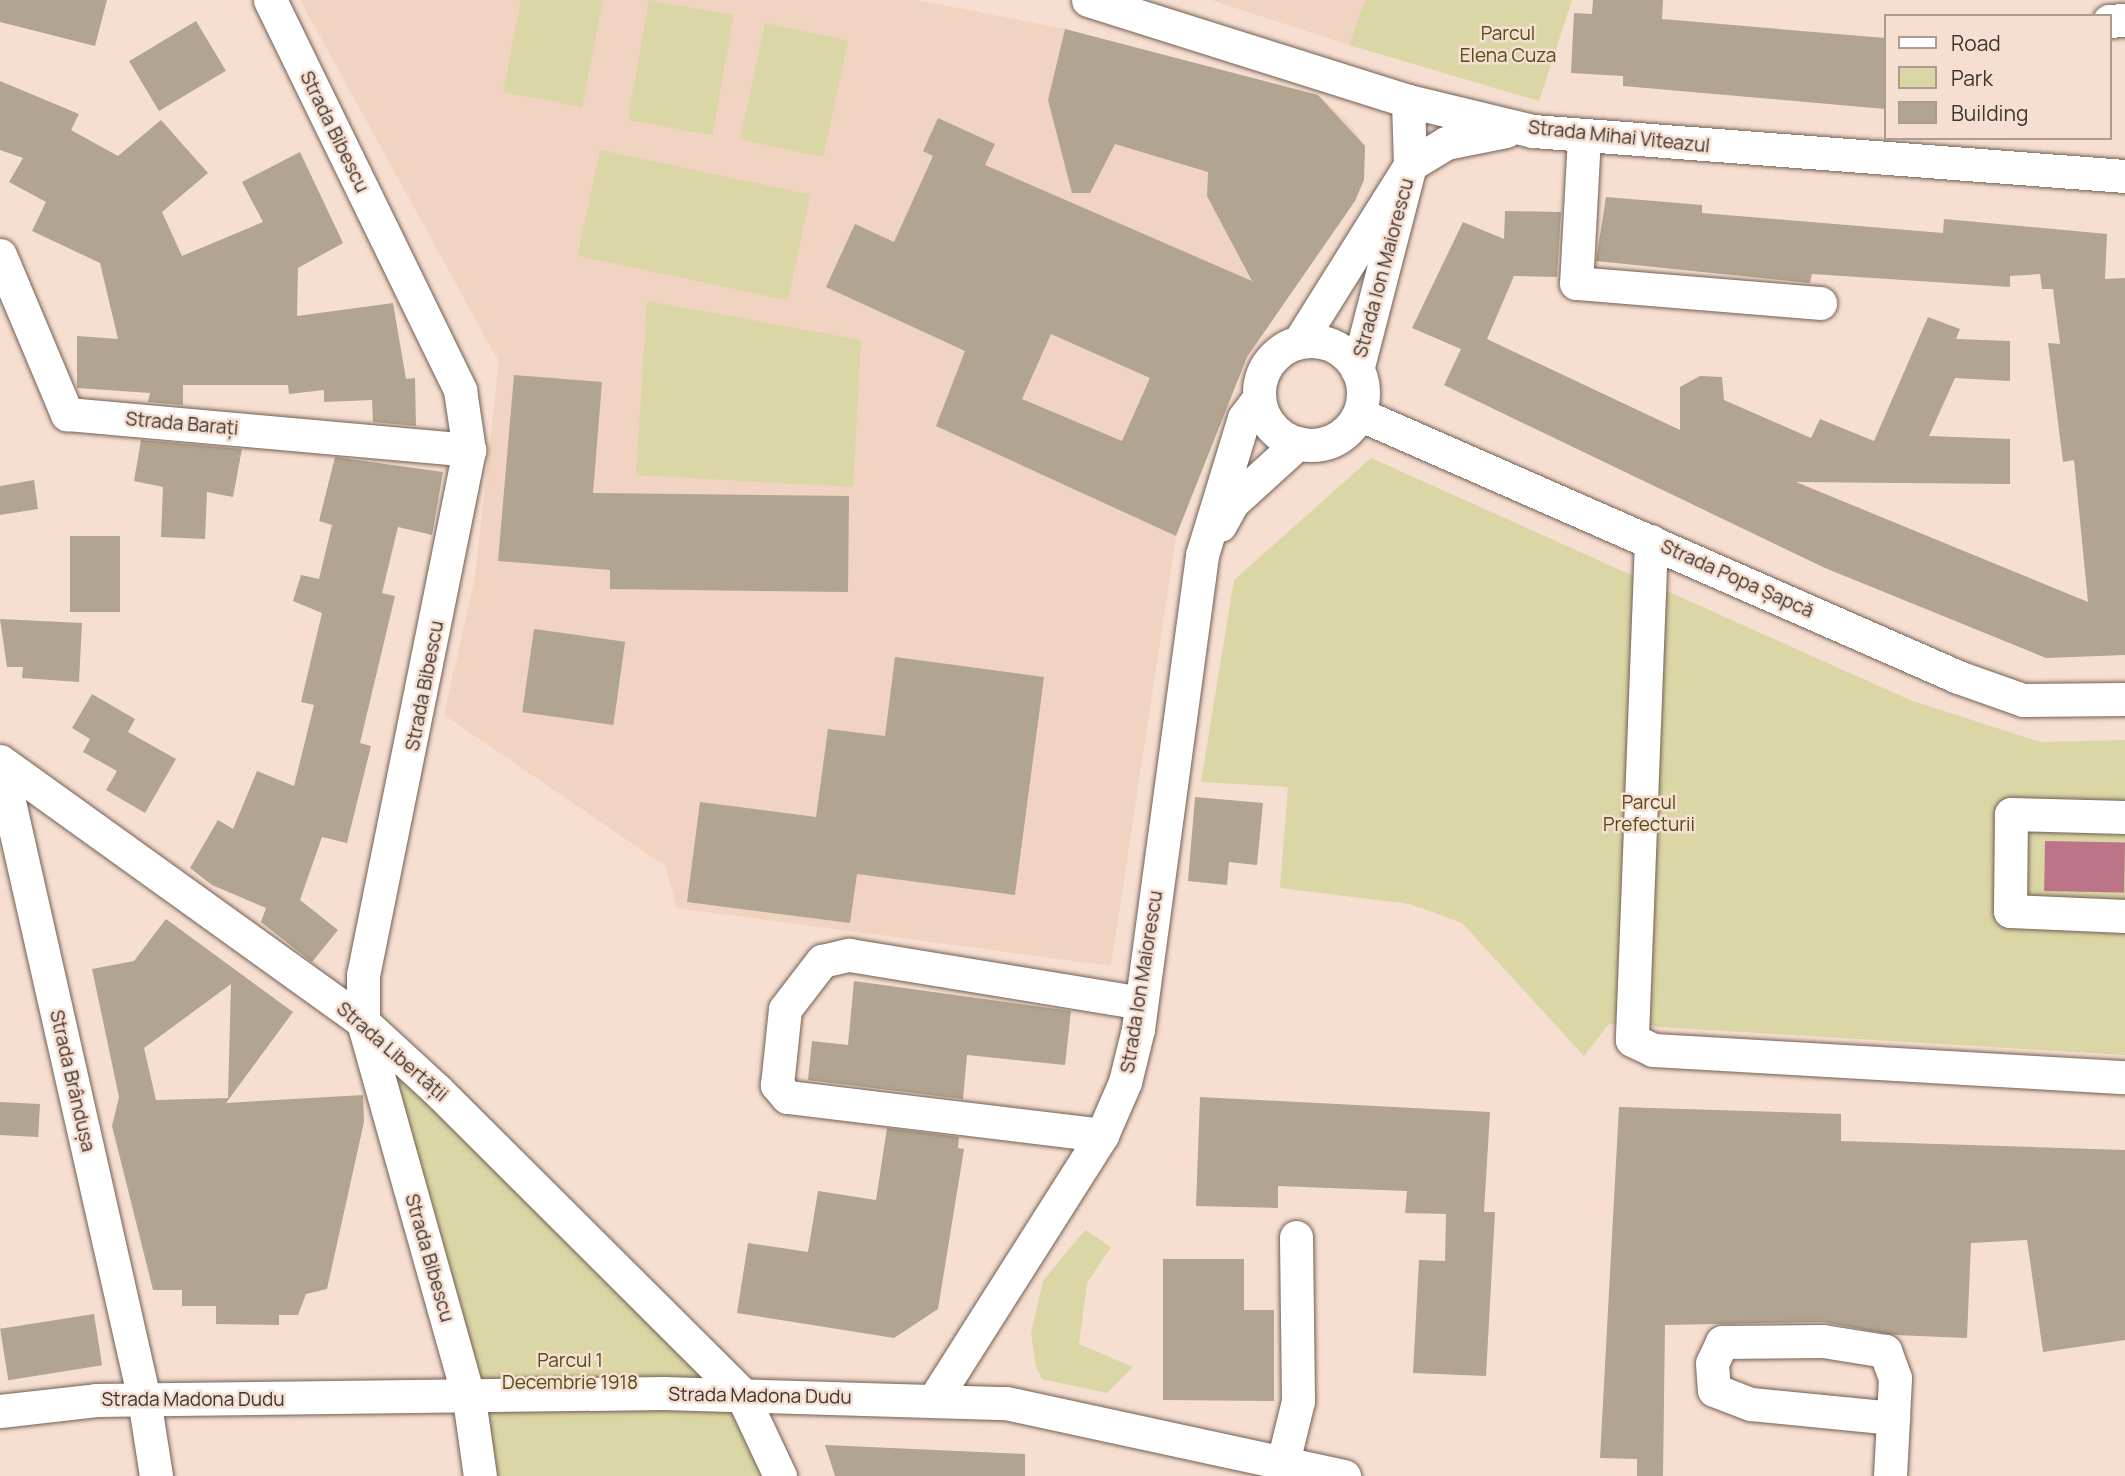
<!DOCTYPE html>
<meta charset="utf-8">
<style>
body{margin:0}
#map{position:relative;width:2125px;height:1476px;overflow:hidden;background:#f6dfd1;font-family:Manrope,sans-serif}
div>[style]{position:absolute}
.built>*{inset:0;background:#f1d3c1}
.green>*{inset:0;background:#dbd6a5;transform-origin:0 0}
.water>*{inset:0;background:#bb7488;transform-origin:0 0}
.building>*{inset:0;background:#b1a490;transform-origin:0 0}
.roads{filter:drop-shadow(0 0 2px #735f53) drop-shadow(0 0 2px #735f53)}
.minor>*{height:33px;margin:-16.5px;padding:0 16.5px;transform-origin:16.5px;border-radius:16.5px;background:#fff}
.minor>.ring{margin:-16.5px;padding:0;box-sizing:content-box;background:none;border:33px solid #fff;border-radius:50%}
span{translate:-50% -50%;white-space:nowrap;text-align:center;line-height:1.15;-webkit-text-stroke:5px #f6dfd1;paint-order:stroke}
.park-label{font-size:19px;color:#534d17}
.street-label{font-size:19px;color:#3e3530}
.legend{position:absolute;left:1884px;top:14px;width:228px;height:126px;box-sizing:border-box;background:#f6dfd1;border:2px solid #ac9b91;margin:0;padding:9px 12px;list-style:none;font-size:21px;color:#3e3530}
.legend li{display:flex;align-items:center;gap:14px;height:35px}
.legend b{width:35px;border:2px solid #ac9b91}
</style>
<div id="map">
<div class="built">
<i style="clip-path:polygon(300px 0,917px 0,1065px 29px,1318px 95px,1346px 119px,1365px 146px,1364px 180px,1247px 357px,1176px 536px,1111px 966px,677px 908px,665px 866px,444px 715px,475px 577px,499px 362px)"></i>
<i style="clip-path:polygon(1211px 0,1365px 0,1349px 45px)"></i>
</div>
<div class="green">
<i style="clip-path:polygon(521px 0,603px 0,582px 107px,503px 92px)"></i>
<i style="left:649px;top:0;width:86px;height:122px;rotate:10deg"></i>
<i style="clip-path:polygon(1365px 0,1572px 0,1539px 101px,1349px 45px)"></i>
<i style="left:765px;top:23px;width:85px;height:119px;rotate:12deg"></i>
<i style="left:600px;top:150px;width:215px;height:108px;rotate:12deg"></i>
<i style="clip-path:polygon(647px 301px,861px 340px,853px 487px,636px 475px)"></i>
<i style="clip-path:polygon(1371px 458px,1910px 700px,2040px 742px,2125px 740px,2125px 1055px,1609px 1024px,1584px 1056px,1462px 923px,1410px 904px,1280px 888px,1288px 787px,1201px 782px,1234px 580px)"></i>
<i style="clip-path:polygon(374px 1052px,702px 1354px,780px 1476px,483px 1476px)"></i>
<i style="clip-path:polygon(1085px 1230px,1111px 1247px,1087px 1283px,1079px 1344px,1133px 1367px,1107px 1393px,1042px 1379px,1036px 1367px,1031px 1333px,1043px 1281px)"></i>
</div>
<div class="water">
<i style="left:2045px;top:841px;width:80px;height:50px;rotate:1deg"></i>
</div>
<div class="building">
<i style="clip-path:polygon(0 0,107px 0,95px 46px,0 22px)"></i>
<i style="clip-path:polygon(1593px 0,1663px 0,1662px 19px,1885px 38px,1885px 109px,1623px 86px,1623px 76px,1571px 73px,1574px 13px,1592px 14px)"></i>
<i style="left:196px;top:21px;width:58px;height:78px;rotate:59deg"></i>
<i style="clip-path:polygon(evenodd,1065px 29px,1318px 95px,1365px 146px,1364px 180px,1355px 201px,1247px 357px,1176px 536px,936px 426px,965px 351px,826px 287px,855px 224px,894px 242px,933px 156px,923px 151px,938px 118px,995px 144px,985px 165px,1252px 281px,1207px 196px,1208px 172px,1115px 144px,1090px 193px,1072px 193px,1048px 100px,1065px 29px,1051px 334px,1150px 378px,1122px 441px,1022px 399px,1051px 334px)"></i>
<i style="clip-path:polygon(0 81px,79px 114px,71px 130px,118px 156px,161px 120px,208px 173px,162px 212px,182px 256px,263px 222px,242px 182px,300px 152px,343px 243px,298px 268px,297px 316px,393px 303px,406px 379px,415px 378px,416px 426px,373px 422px,372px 400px,324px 402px,324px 390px,289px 394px,288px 385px,183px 385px,183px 405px,148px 402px,150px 393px,77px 388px,77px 336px,118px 339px,100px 263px,32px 231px,46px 202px,9px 182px,23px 158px,0 150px)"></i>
<i style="clip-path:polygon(1606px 197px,1702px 205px,1702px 213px,1943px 233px,1944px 219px,2107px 234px,2105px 279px,2125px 278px,2125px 655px,2046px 658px,1825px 568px,1444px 385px,1461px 349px,1412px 328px,1463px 222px,1504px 239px,1505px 211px,1561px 212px,1557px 277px,1514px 276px,1487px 339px,1680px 430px,1680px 387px,1700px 376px,1722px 377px,1724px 400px,1811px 438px,1820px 419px,1874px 441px,1928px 317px,1960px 329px,1956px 339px,2010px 341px,2010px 381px,1955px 378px,1929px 436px,2010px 439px,2010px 484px,1796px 482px,2088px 602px,2074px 460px,2063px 462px,2048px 343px,2060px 344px,2053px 289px,2042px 289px,2040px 274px,2010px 276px,2010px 287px,1812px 274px,1810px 283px,1596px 261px)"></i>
<i style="clip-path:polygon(514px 375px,602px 382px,593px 493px,849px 496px,848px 592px,610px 589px,610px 570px,498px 561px)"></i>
<i style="clip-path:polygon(141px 440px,242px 449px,233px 497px,207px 492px,205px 539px,161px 537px,163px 487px,134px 481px)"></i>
<i style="clip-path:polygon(335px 457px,443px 472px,432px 535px,398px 527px,382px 593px,395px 596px,360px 743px,371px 746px,347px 843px,322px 837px,300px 900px,338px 930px,312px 962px,261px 922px,266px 908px,212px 885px,190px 868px,218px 820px,233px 829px,257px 771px,294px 786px,314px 705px,301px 702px,322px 613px,293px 601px,301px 575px,319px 579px,332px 525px,319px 521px)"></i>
<i style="clip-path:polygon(34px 480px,38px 509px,0 515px,0 486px)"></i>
<i style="left:70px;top:536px;width:50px;height:76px"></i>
<i style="clip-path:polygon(0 619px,82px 623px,79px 682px,22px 678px,23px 667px,7px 667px)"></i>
<i style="left:534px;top:629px;width:92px;height:84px;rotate:8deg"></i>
<i style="clip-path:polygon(895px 657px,1044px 677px,1015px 895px,857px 874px,850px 923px,687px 902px,700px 802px,816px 817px,828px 729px,885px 736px)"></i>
<i style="clip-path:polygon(92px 694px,135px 719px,128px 732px,176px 759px,145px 813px,106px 790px,117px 771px,83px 752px,90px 739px,72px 728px)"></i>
<i style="clip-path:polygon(1195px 797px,1263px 803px,1257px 865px,1229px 862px,1227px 885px,1188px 881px)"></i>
<i style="clip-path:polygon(evenodd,166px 919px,293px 1012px,226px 1103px,363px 1095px,364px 1122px,327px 1289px,306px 1294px,298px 1315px,279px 1315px,279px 1325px,216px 1324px,216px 1306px,182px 1306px,182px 1290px,153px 1290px,112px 1126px,119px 1097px,92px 969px,134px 961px,166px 919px,231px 984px,228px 1098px,156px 1100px,144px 1048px,231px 984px)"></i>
<i style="clip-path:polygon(854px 981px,1071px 1011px,1065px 1065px,967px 1055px,963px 1099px,808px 1080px,812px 1041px,848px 1045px)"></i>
<i style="clip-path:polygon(1200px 1097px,1490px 1112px,1484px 1212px,1495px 1212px,1486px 1376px,1413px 1373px,1419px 1260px,1445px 1261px,1446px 1214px,1405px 1213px,1407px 1191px,1278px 1186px,1278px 1208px,1196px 1206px)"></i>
<i style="left:0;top:1102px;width:40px;height:33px;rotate:3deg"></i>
<i style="clip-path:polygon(1619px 1107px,1841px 1114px,1841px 1141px,2125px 1150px,2125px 1340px,2043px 1352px,2027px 1240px,1971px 1243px,1967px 1338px,1894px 1335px,1823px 1322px,1665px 1325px,1663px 1476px,1637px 1476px,1637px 1459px,1600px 1458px)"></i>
<i style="clip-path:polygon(887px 1128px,959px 1137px,958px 1148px,964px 1149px,938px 1309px,894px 1338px,737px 1313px,748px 1243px,808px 1252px,818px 1191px,876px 1200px)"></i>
<i style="clip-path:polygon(1163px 1259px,1244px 1259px,1244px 1310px,1274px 1310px,1274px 1401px,1163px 1400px)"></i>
<i style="left:94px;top:1314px;width:52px;height:95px;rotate:81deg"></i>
<i style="clip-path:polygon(825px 1445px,1025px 1454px,1025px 1476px,835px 1476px)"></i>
</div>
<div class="roads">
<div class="minor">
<i style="left:270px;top:0;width:434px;rotate:64deg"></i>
<i style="left:460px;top:390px;width:61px;rotate:81.5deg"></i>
<i style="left:469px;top:450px;width:536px;rotate:101.41deg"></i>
<i style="left:363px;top:975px;width:47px;rotate:90deg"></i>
<i style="left:363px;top:1022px;width:392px;rotate:74.3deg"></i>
<i style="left:469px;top:1399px;width:78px;rotate:81.9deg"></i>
<i style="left:1088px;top:0;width:336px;rotate:17.5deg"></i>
<i style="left:1408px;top:101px;width:129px;rotate:13.5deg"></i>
<i style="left:1533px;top:131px;width:594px;rotate:4.35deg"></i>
<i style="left:2109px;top:21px;width:16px;rotate:-4deg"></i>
<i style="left:1584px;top:137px;width:146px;rotate:93.1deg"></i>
<i style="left:1576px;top:283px;width:245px;rotate:4.7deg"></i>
<i style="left:0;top:255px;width:173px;rotate:67.2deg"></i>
<i style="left:67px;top:414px;width:404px;rotate:5.1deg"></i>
<i class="ring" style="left:1259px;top:341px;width:71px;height:71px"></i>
<i style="left:1299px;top:342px;width:209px;rotate:-57.9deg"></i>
<i style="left:1410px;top:165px;width:42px;rotate:-31.4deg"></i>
<i style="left:1446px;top:143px;width:61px;rotate:-11.3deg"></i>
<i style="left:1357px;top:370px;width:212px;rotate:-75.5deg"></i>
<i style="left:1410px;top:165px;width:64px;rotate:-91.8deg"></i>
<i style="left:1359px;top:414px;width:654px;rotate:23.7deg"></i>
<i style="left:1958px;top:677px;width:69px;rotate:19.5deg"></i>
<i style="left:2023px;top:700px;width:102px;rotate:-0.6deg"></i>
<i style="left:1220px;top:525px;width:26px;rotate:-61deg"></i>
<i style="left:1233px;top:502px;width:88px;rotate:-42.2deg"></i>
<i style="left:1651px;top:541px;width:499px;rotate:92.2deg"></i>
<i style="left:1632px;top:1040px;width:23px;rotate:25deg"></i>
<i style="left:1653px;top:1050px;width:473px;rotate:3.3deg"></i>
<i style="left:0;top:761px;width:447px;rotate:35.7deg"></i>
<i style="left:363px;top:1022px;width:100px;rotate:42.6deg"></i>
<i style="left:437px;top:1090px;width:429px;rotate:44.9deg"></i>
<i style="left:741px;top:1393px;width:92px;rotate:64.8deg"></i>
<i style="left:0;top:762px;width:653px;rotate:77.26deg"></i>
<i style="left:144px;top:1399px;width:78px;rotate:81.1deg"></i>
<i style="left:2125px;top:817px;width:114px;rotate:-178.5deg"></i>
<i style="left:2011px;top:814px;width:97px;rotate:90.6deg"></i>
<i style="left:2010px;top:911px;width:115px;rotate:2.5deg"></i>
<i style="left:1102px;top:1135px;width:317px;rotate:-173.1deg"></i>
<i style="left:787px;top:1097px;width:16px;rotate:-130deg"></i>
<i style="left:777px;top:1085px;width:76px;rotate:-84deg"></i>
<i style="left:785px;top:1009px;width:61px;rotate:-52.4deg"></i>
<i style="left:822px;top:961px;width:28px;rotate:-13deg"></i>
<i style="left:849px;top:955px;width:296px;rotate:9.3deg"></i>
<i style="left:934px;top:1400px;width:314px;rotate:-57.6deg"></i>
<i style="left:1102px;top:1135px;width:58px;rotate:-66.5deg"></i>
<i style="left:1125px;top:1082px;width:55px;rotate:-76.2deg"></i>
<i style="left:1138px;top:1029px;width:478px;rotate:-82.3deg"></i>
<i style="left:1202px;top:555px;width:143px;rotate:-73deg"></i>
<i style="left:1244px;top:418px;width:25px;rotate:-53deg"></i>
<i style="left:0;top:1411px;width:97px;rotate:-6.5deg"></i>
<i style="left:96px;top:1400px;width:567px;rotate:-0.71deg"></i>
<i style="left:663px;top:1393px;width:343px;rotate:1.7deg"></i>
<i style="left:1006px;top:1403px;width:346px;rotate:12.2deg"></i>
<i style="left:1283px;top:1462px;width:63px;rotate:-76.2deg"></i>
<i style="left:1298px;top:1401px;width:164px;rotate:-90.7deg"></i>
<i style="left:1890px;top:1476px;width:58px;rotate:-87deg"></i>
<i style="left:1893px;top:1418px;width:40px;rotate:-87.1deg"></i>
<i style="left:1895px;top:1378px;width:29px;rotate:-110deg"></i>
<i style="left:1885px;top:1351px;width:63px;rotate:-170.8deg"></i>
<i style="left:1823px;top:1341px;width:101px;rotate:179.4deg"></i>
<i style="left:1722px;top:1342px;width:23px;rotate:115deg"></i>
<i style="left:1712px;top:1363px;width:27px;rotate:86deg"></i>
<i style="left:1714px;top:1390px;width:40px;rotate:21deg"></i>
<i style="left:1751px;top:1404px;width:143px;rotate:5.6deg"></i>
</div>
</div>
<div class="park-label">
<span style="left:1508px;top:45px">Parcul<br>Elena Cuza</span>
<span style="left:1649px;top:814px">Parcul<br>Prefecturii</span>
<span style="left:570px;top:1372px">Parcul 1<br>Decembrie 1918</span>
</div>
<div class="street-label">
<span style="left:334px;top:132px;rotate:64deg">Strada Bibescu</span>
<span style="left:1619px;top:137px;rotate:6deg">Strada Mihai Viteazul</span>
<span style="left:1384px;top:268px;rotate:-75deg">Strada Ion Maiorescu</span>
<span style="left:182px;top:424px;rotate:5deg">Strada Barați</span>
<span style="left:1737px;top:579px;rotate:24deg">Strada Popa Șapcă</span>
<span style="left:425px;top:686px;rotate:-79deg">Strada Bibescu</span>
<span style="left:1142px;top:982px;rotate:-81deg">Strada Ion Maiorescu</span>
<span style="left:392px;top:1052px;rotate:41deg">Strada Libertății</span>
<span style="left:72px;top:1081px;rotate:77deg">Strada Brândușa</span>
<span style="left:429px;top:1258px;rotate:74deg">Strada Bibescu</span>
<span style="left:760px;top:1396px;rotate:1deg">Strada Madona Dudu</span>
<span style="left:193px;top:1400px">Strada Madona Dudu</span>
</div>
<ul class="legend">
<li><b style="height:9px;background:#fff"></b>Road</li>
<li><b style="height:19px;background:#dbd6a5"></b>Park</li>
<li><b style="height:19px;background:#b1a490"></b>Building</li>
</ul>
</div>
